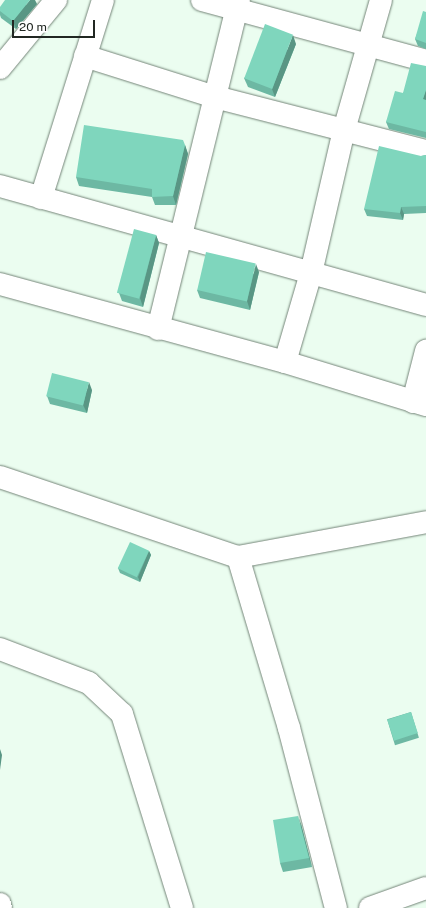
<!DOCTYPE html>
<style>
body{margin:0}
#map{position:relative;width:426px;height:908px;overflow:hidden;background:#ebfdf0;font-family:"Public Sans",sans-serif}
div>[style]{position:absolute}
.roads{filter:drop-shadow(0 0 1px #748578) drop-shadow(0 0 1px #748578)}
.minor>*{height:22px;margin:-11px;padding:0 11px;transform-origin:11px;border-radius:11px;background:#fff}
.wall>*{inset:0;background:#6db8a3;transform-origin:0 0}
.shaded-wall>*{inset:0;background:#599684}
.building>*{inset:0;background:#7fd6bd;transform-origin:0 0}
span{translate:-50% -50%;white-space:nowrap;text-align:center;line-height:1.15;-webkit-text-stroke:4px #fff;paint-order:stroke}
.scale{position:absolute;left:12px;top:20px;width:83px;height:18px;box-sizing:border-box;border:2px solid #212722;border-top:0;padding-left:5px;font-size:12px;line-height:14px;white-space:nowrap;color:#212722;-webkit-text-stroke:3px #fff;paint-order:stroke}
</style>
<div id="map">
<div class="roads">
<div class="minor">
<i style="left:202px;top:0;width:232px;rotate:15.2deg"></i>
<i style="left:85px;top:56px;width:136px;rotate:17.5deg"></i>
<i style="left:215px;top:97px;width:218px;rotate:14.4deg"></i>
<i style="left:0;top:68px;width:88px;rotate:-50.5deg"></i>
<i style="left:0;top:186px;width:442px;rotate:15.6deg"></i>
<i style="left:41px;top:198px;width:207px;rotate:-72.6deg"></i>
<i style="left:0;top:284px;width:295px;rotate:15.3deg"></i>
<i style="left:285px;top:362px;width:147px;rotate:17deg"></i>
<i style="left:158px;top:329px;width:339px;rotate:-76.2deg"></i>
<i style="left:285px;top:362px;width:93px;rotate:-73.7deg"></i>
<i style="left:311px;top:273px;width:147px;rotate:-77deg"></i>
<i style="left:344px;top:130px;width:135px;rotate:-74.1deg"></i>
<i style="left:413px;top:402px;width:53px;rotate:-75.7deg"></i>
<i style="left:0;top:477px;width:251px;rotate:18.6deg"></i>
<i style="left:238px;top:557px;width:191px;rotate:-10.5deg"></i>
<i style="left:238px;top:557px;width:178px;rotate:73.4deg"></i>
<i style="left:289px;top:728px;width:186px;rotate:75.4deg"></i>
<i style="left:0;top:649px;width:95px;rotate:20.9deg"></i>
<i style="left:89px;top:683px;width:45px;rotate:43.2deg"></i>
<i style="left:122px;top:714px;width:203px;rotate:72.8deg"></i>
<i style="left:0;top:904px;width:4px;rotate:76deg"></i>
<i style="left:370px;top:908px;width:59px;rotate:-19.7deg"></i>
</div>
</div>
<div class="wall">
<i style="clip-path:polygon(37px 4px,16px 29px,1px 18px,0 15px,0 7px)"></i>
<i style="clip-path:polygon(426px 12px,426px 49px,418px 46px,415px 39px)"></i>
<i style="clip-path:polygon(296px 44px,275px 97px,248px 87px,244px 78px)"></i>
<i style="clip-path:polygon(426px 66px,426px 138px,389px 129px,386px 122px,403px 93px)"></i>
<i style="clip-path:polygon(185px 145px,188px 154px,176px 205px,155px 205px,152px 197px,79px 186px,76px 177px)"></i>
<i style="clip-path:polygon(426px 155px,426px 213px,404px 214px,403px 220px,367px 216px,364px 209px,421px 156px)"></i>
<i style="clip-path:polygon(156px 235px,159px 243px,143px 307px,122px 301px,119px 293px)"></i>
<i style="clip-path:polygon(259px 272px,250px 310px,200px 298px,197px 290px)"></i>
<i style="clip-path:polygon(92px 390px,87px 413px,50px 404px,47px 396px)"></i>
<i style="clip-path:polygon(149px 551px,151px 555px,140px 582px,120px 573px,118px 568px)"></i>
<i style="left:411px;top:712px;width:27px;height:25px;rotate:73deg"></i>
<i style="clip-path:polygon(301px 824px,312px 867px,283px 872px,280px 863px)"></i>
</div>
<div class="shaded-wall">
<i style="clip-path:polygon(30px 0,35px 0,37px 4px,16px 29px,13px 21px)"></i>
<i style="clip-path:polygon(293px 35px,296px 44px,275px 97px,272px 89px)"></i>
<i style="clip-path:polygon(426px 90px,426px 106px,423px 99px)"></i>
<i style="clip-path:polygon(185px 145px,188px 154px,176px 205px,173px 196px)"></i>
<i style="clip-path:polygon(401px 207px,404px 214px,403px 220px,400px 213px)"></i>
<i style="clip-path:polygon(156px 235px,159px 243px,143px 307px,140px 298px)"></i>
<i style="clip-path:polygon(256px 264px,259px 272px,250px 310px,247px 301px)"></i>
<i style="clip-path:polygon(89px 382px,92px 390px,87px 413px,83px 405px)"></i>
<i style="clip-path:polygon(149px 551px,151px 555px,140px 582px,138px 577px)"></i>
<i style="clip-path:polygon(0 749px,2px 755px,0 770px)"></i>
<i style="clip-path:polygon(298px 816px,301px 824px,312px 867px,309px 858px)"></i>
</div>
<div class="building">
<i style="clip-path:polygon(5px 0,30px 0,13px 21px,0 11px,0 7px)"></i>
<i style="clip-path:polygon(423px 11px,426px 12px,426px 43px,415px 39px)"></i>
<i style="left:265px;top:24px;width:30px;height:58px;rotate:21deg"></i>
<i style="clip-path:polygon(411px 63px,426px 66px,426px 90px,423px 99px,426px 100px,426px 132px,386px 122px,395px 91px,403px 93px)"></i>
<i style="clip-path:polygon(84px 125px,183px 140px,185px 145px,173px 196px,152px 197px,152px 189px,76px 177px)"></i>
<i style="clip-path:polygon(379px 146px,421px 156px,426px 155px,426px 206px,401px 207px,400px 213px,364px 209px)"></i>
<i style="left:134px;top:229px;width:23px;height:66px;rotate:15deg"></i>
<i style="left:206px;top:252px;width:51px;height:39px;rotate:13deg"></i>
<i style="left:52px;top:373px;width:38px;height:24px;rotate:14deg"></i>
<i style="left:130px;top:542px;width:21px;height:29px;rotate:25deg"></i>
<i style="left:411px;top:712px;width:22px;height:25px;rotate:72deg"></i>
<i style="clip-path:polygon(298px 816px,309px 858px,280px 863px,273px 820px)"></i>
</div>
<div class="scale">20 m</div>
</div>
